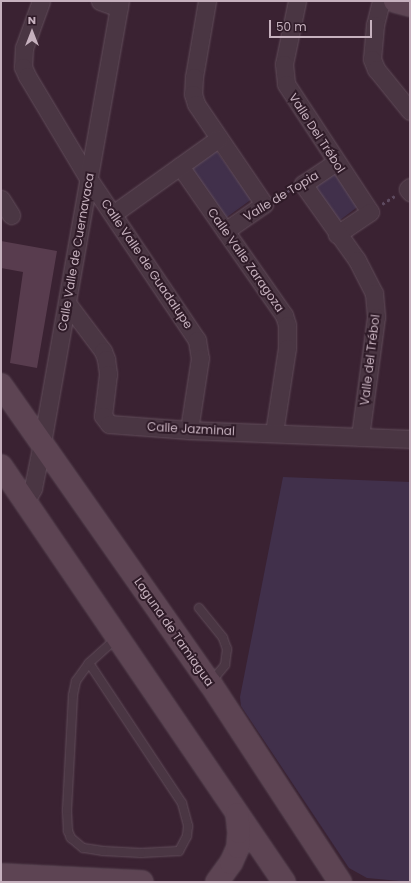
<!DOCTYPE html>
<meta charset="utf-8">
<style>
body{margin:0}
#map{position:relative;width:411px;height:883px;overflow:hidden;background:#3a2232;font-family:Poppins,sans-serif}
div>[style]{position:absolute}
.green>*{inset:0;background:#41304b;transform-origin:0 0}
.building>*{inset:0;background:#583c4e}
.path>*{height:2.5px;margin-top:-1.25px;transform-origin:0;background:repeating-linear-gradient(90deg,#5e4b60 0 3px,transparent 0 6px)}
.roads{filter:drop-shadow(0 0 1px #624e5b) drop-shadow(0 0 1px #624e5b)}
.lane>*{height:8px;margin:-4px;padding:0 4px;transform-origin:4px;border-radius:4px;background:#4a3643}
.street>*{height:17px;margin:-8.5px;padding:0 8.5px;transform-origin:8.5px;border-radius:8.5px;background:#4a3643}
.secondary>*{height:22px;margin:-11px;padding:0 11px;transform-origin:11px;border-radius:11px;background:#5d4453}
span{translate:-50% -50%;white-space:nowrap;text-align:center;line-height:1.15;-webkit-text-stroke:4px #2f1b28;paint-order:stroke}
.street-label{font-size:12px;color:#c6b1be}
.frame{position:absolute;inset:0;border:2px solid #c6b1be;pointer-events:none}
.north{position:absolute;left:12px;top:12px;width:40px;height:40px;-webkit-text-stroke:3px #2f1b28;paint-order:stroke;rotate:0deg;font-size:11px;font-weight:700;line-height:16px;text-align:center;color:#c6b1be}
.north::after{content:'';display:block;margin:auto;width:14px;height:18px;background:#c6b1be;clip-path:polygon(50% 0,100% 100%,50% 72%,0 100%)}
.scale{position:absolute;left:269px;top:20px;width:103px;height:18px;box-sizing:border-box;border:2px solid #c6b1be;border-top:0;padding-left:5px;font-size:12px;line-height:14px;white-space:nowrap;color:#c6b1be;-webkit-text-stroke:3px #2f1b28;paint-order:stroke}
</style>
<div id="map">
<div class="green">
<i style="left:215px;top:149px;width:62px;height:31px;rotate:54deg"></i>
<i style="left:337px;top:171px;width:41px;height:30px;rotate:53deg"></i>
<i style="clip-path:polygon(283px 477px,410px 482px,410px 882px,367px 878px,349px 868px,241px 706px,240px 697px)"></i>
</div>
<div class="building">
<i style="clip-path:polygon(1px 241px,57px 251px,37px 368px,10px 363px,23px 272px,1px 268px)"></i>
</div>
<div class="path">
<i style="left:276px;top:197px;width:16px;rotate:-27deg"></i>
<i style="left:382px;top:204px;width:15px;rotate:-32deg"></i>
</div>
<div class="roads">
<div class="lane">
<i style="left:199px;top:608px;width:38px;rotate:51deg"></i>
<i style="left:223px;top:638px;width:12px;rotate:70deg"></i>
<i style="left:227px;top:649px;width:16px;rotate:97deg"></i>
<i style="left:225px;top:665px;width:22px;rotate:129deg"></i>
<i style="left:89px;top:663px;width:168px;rotate:56.4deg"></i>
<i style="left:182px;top:803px;width:24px;rotate:75deg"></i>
<i style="left:188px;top:826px;width:10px;rotate:96deg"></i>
<i style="left:187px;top:836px;width:17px;rotate:118deg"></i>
<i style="left:179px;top:851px;width:38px;rotate:177deg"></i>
<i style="left:141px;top:853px;width:38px;rotate:-177deg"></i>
<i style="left:103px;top:851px;width:20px;rotate:-171deg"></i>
<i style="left:83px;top:848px;width:16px;rotate:-140deg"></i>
<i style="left:71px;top:838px;width:8px;rotate:-113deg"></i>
<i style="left:68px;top:831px;width:21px;rotate:-93deg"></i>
<i style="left:67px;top:810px;width:115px;rotate:-87deg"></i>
<i style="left:73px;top:695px;width:14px;rotate:-78deg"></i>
<i style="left:76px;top:681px;width:22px;rotate:-54deg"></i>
<i style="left:89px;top:663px;width:38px;rotate:-42deg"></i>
</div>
<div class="street">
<i style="left:41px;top:1px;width:50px;rotate:109.9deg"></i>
<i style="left:24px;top:48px;width:19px;rotate:93deg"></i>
<i style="left:23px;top:67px;width:10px;rotate:66deg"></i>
<i style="left:27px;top:76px;width:119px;rotate:59.1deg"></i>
<i style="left:88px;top:178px;width:195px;rotate:56.1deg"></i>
<i style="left:197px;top:340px;width:18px;rotate:81deg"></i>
<i style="left:200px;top:358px;width:73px;rotate:98.7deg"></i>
<i style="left:100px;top:1px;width:20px;rotate:20deg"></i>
<i style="left:207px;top:1px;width:77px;rotate:99.7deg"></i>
<i style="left:194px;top:77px;width:17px;rotate:93deg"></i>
<i style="left:193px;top:94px;width:10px;rotate:73deg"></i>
<i style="left:196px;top:104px;width:121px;rotate:55.8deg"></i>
<i style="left:264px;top:204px;width:47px;rotate:145.3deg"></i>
<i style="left:297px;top:1px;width:64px;rotate:101.7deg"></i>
<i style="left:284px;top:64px;width:20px;rotate:84deg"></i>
<i style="left:286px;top:84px;width:153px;rotate:56.7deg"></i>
<i style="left:370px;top:212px;width:40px;rotate:146deg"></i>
<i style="left:381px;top:1px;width:25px;rotate:104deg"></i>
<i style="left:375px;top:25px;width:34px;rotate:95deg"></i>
<i style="left:372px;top:59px;width:11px;rotate:68deg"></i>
<i style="left:376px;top:69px;width:54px;rotate:51deg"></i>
<i style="left:336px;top:162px;width:40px;rotate:146deg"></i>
<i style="left:303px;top:184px;width:93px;rotate:54.6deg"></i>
<i style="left:357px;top:260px;width:37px;rotate:63deg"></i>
<i style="left:374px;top:293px;width:24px;rotate:85deg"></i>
<i style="left:376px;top:317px;width:121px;rotate:97.6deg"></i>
<i style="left:180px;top:166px;width:182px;rotate:55.1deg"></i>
<i style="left:284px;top:315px;width:10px;rotate:73deg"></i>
<i style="left:287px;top:325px;width:23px;rotate:90deg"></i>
<i style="left:287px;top:348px;width:86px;rotate:98.7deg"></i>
<i style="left:410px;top:187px;width:3px;rotate:135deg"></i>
<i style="left:408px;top:189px;width:4px;rotate:56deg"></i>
<i style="left:1px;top:199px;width:19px;rotate:58deg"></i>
<i style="left:113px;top:214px;width:130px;rotate:-35.6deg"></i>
<i style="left:67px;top:303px;width:60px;rotate:53.1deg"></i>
<i style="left:103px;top:351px;width:9px;rotate:69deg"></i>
<i style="left:106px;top:359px;width:15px;rotate:82deg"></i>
<i style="left:108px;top:374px;width:42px;rotate:96.8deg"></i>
<i style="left:103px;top:416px;width:10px;rotate:53deg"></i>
<i style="left:109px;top:424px;width:80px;rotate:4.3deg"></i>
<i style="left:189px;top:430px;width:221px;rotate:2.3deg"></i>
<i style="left:25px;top:502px;width:16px;rotate:-60deg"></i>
<i style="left:33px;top:488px;width:46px;rotate:-78.7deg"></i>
<i style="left:42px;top:443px;width:449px;rotate:-80deg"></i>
</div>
<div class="secondary">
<i style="left:395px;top:1px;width:16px;rotate:15deg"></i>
<i style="left:1px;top:385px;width:364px;rotate:55deg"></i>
<i style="left:210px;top:683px;width:238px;rotate:56.8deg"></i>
<i style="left:1px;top:466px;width:503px;rotate:55.77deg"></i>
<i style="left:1px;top:875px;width:141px;rotate:2.8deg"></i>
<i style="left:217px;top:882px;width:24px;rotate:-54deg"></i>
<i style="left:231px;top:863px;width:17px;rotate:-66deg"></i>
<i style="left:238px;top:847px;width:15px;rotate:-86deg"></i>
<i style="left:239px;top:832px;width:18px;rotate:-96deg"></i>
</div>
</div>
<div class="street-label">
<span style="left:317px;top:133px;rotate:57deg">Valle Del Trébol</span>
<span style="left:281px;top:196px;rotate:-31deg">Valle de Topia</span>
<span style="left:76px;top:252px;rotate:-80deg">Calle Valle de Cuernavaca</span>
<span style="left:246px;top:260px;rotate:55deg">Calle Valle Zaragoza</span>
<span style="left:147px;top:264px;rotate:56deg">Calle Valle de Guadalupe</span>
<span style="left:370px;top:360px;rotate:-83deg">Valle del Trébol</span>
<span style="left:191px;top:429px;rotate:3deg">Calle Jazminal</span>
<span style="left:174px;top:632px;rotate:55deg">Laguna de Tamiagua</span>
</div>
<div class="frame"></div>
<div class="north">N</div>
<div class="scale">50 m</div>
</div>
